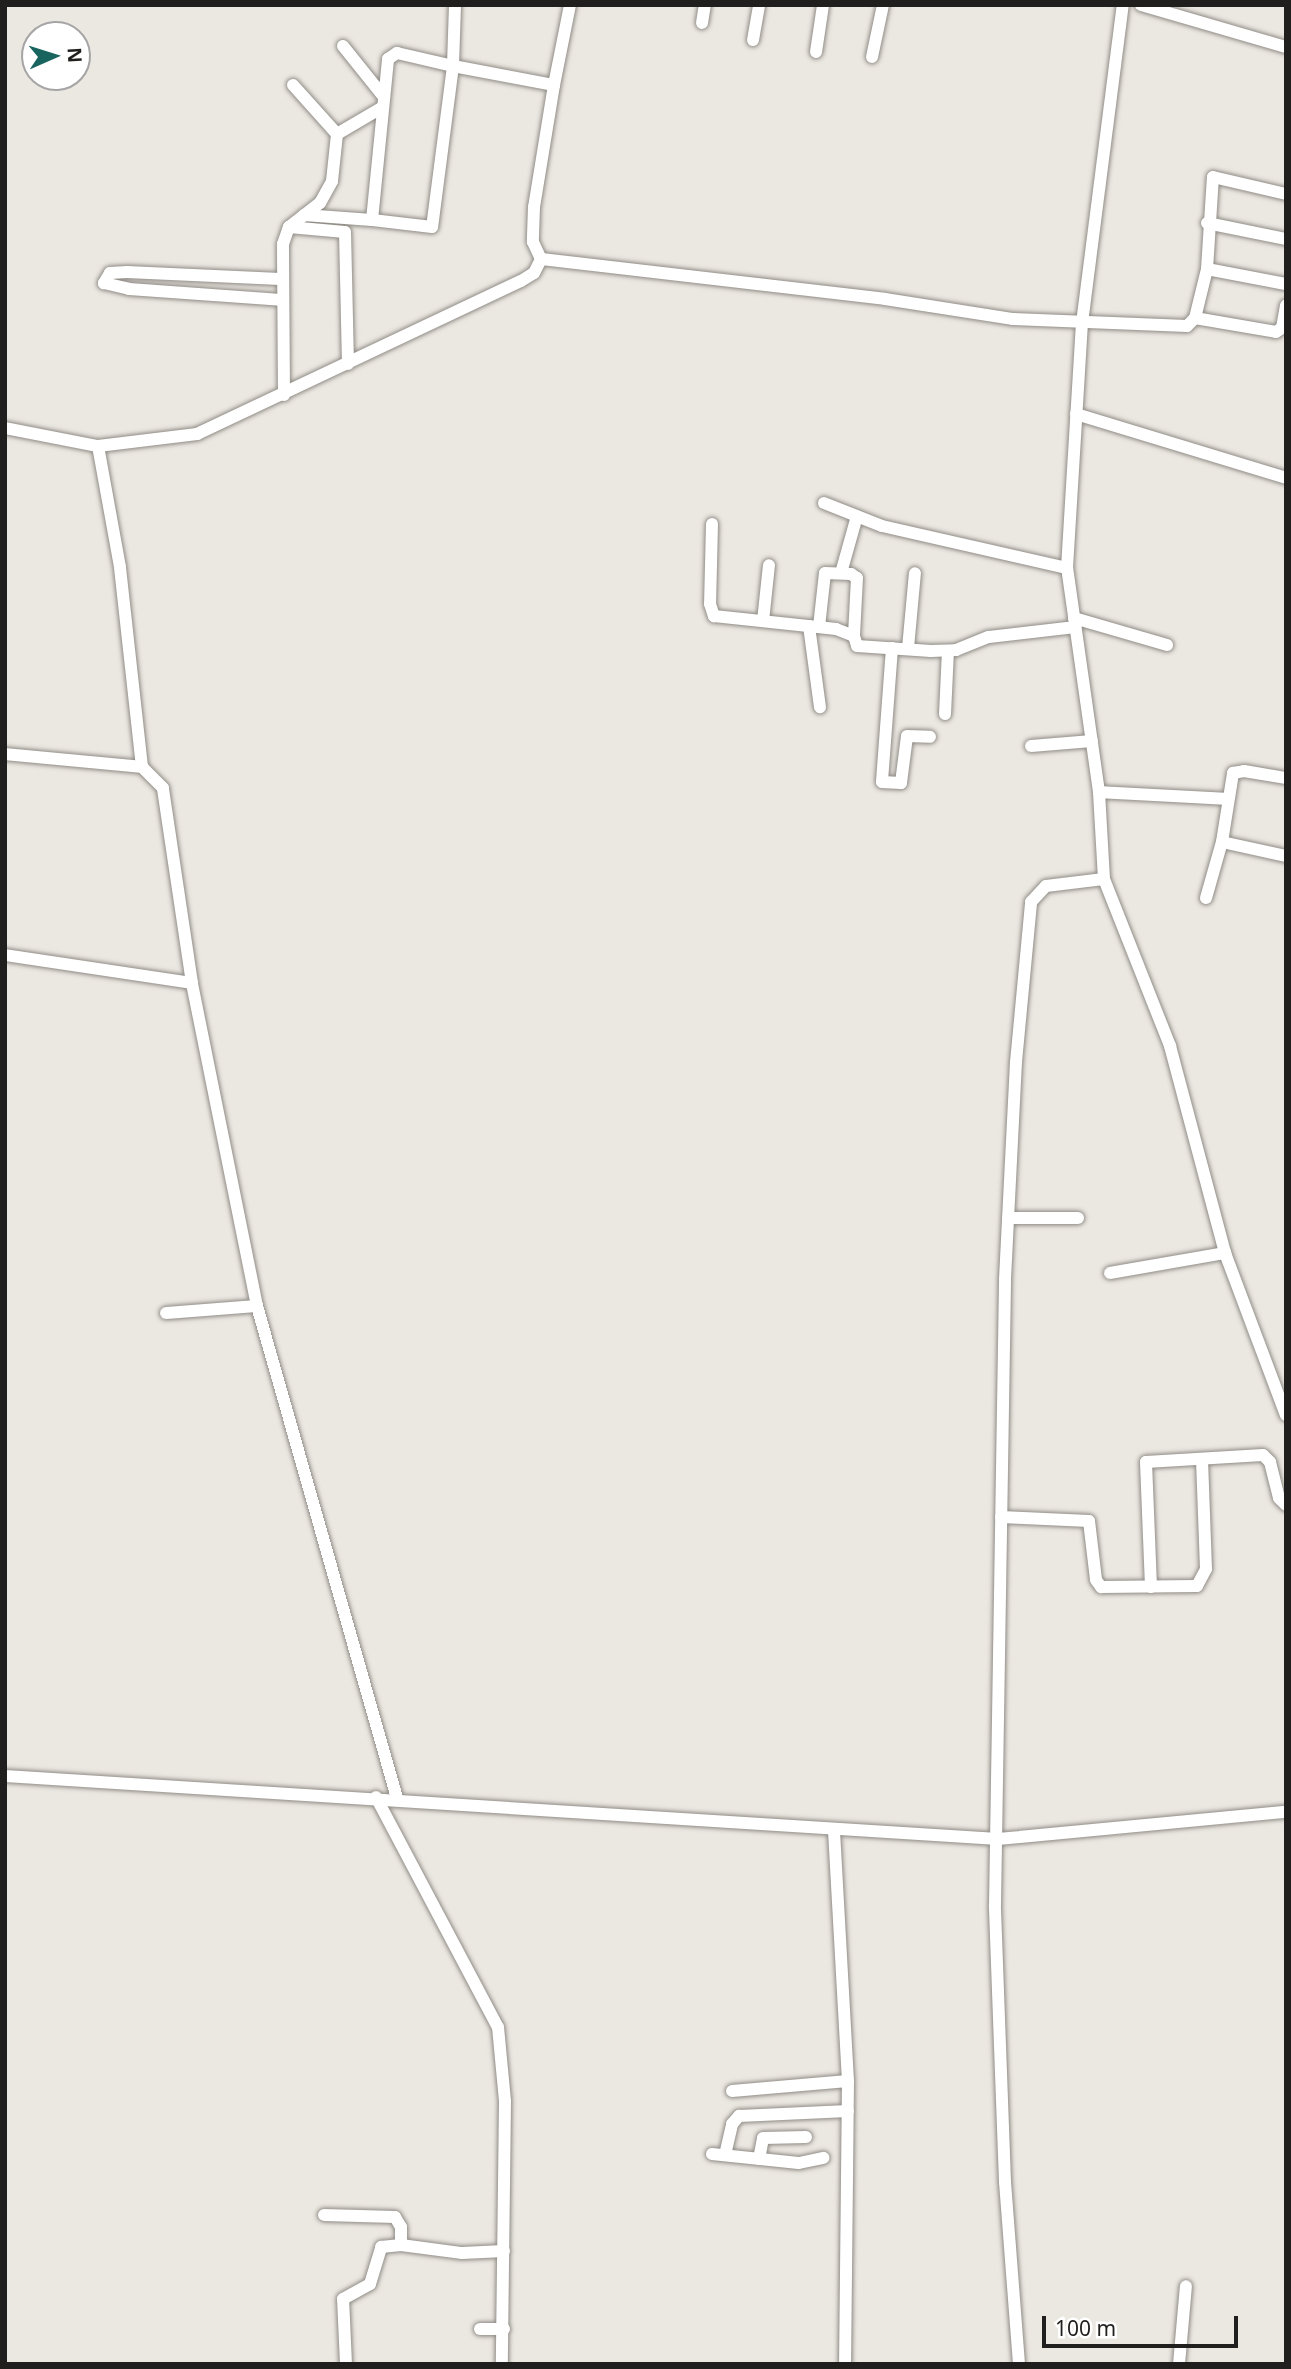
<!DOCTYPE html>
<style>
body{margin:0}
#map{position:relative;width:1291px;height:2369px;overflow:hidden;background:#ebe7e1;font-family:"Noto Sans",sans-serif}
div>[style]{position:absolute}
.roads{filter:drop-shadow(0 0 2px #908c86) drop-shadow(0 0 2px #908c86)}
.street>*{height:12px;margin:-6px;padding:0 6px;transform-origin:6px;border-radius:6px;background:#fff}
span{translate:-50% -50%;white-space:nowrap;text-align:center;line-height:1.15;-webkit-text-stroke:6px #fff;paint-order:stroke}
.frame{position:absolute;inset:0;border:7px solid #201f1d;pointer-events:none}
.north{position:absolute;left:21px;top:21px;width:70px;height:70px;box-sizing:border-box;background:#fff;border:2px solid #a6a5a5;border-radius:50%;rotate:87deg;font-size:19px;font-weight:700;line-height:28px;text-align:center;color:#201f1d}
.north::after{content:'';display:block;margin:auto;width:24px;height:32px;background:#18645e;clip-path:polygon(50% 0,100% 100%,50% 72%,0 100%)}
.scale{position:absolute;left:1042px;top:2316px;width:196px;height:32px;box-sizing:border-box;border:4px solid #201f1d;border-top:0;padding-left:9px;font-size:21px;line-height:24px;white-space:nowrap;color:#201f1d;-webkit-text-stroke:5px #fff;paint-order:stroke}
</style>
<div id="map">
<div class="roads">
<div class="street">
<i style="left:455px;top:5px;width:61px;rotate:91.9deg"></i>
<i style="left:453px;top:66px;width:103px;rotate:10.7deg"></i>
<i style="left:554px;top:85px;width:124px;rotate:99.3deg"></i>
<i style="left:534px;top:207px;width:35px;rotate:92deg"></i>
<i style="left:533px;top:242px;width:19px;rotate:65deg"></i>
<i style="left:1141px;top:5px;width:151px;rotate:16.2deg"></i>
<i style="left:702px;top:23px;width:18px;rotate:-81deg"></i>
<i style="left:753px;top:40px;width:36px;rotate:-80deg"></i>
<i style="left:343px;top:46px;width:65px;rotate:51.2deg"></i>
<i style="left:816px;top:52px;width:48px;rotate:-81.5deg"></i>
<i style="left:397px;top:53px;width:57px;rotate:13.1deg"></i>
<i style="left:453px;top:66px;width:162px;rotate:97.4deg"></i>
<i style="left:432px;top:227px;width:60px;rotate:-173.3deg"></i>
<i style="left:372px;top:220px;width:162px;rotate:-84.3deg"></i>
<i style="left:388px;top:59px;width:11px;rotate:-34deg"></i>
<i style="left:872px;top:57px;width:53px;rotate:-78.1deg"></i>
<i style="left:293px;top:85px;width:66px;rotate:48.1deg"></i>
<i style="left:337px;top:134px;width:53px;rotate:-30.4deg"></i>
<i style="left:554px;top:85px;width:82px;rotate:-78.7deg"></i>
<i style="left:304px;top:215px;width:68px;rotate:4.2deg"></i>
<i style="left:1207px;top:223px;width:81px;rotate:11.4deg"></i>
<i style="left:289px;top:227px;width:56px;rotate:5.1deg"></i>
<i style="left:345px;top:232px;width:132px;rotate:88.7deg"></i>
<i style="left:1207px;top:269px;width:80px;rotate:10.8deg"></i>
<i style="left:280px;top:279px;width:153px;rotate:-177.4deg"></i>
<i style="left:127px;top:272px;width:17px;rotate:177deg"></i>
<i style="left:110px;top:273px;width:12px;rotate:121deg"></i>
<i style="left:104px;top:283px;width:26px;rotate:13deg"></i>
<i style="left:129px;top:289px;width:152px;rotate:4.1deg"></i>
<i style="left:1195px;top:318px;width:82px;rotate:9.8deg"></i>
<i style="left:1276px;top:332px;width:7px;rotate:-34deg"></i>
<i style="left:1282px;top:328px;width:23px;rotate:-80deg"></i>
<i style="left:284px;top:395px;width:151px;rotate:-90.4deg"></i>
<i style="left:283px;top:244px;width:18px;rotate:-71deg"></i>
<i style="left:289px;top:227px;width:39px;rotate:-38deg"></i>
<i style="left:320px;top:203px;width:25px;rotate:-61deg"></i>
<i style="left:332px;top:181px;width:47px;rotate:-83.9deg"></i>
<i style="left:1076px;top:414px;width:220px;rotate:16.9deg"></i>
<i style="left:5px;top:428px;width:95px;rotate:11deg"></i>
<i style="left:824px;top:503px;width:62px;rotate:21.6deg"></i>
<i style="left:882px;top:526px;width:190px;rotate:12.8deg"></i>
<i style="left:712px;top:524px;width:80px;rotate:91.4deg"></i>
<i style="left:710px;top:604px;width:13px;rotate:72deg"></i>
<i style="left:714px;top:616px;width:123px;rotate:6.1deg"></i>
<i style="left:836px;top:629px;width:19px;rotate:21deg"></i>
<i style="left:854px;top:636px;width:10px;rotate:73deg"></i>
<i style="left:857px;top:646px;width:74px;rotate:3.9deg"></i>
<i style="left:931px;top:651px;width:25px;rotate:-2deg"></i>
<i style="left:956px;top:650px;width:35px;rotate:-22deg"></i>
<i style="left:989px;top:637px;width:87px;rotate:-6.6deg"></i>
<i style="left:841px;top:573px;width:59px;rotate:-74.3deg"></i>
<i style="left:1074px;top:618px;width:97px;rotate:16.2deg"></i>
<i style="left:763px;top:621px;width:56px;rotate:-83.9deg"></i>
<i style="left:809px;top:626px;width:82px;rotate:82.3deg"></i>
<i style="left:819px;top:627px;width:54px;rotate:-83.7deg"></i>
<i style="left:825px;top:573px;width:26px;rotate:2deg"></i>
<i style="left:851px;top:574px;width:7px;rotate:34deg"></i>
<i style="left:857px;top:578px;width:58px;rotate:93deg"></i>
<i style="left:892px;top:648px;width:134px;rotate:94.3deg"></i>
<i style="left:882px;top:782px;width:19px;rotate:3deg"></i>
<i style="left:901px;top:783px;width:47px;rotate:-82.7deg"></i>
<i style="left:907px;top:736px;width:23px;rotate:2deg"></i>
<i style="left:908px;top:648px;width:75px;rotate:-84.7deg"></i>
<i style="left:945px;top:714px;width:63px;rotate:-87.3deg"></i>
<i style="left:1031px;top:746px;width:61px;rotate:-4.7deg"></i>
<i style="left:5px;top:754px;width:138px;rotate:5.4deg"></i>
<i style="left:1099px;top:792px;width:129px;rotate:3.1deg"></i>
<i style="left:1222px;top:842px;width:66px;rotate:12.3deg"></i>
<i style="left:1104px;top:879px;width:180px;rotate:68.4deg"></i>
<i style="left:1170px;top:1046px;width:214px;rotate:75.1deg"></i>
<i style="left:1225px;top:1253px;width:173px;rotate:69.4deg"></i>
<i style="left:1206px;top:898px;width:58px;rotate:-74.1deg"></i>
<i style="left:1222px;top:842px;width:70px;rotate:-80.9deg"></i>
<i style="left:1233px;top:773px;width:11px;rotate:-10deg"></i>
<i style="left:1244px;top:771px;width:43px;rotate:9.5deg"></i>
<i style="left:5px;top:955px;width:189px;rotate:8.5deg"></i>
<i style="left:1008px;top:1218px;width:70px"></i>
<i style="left:1110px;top:1273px;width:117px;rotate:-9.9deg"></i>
<i style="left:166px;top:1313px;width:91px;rotate:-4.4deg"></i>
<i style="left:1001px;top:1517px;width:88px;rotate:2.6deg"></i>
<i style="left:1089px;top:1521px;width:59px;rotate:83.2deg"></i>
<i style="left:1096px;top:1580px;width:9px;rotate:54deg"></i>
<i style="left:1101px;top:1587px;width:96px;rotate:-0.6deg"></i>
<i style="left:1197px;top:1586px;width:19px;rotate:-62deg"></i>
<i style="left:1206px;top:1569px;width:110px;rotate:-92.1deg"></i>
<i style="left:1151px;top:1587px;width:125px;rotate:-92.3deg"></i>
<i style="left:1146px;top:1462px;width:117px;rotate:-3.4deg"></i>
<i style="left:1263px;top:1455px;width:10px;rotate:45deg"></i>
<i style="left:1270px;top:1462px;width:37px;rotate:76deg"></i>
<i style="left:1279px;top:1498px;width:10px;rotate:45deg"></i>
<i style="left:5px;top:1776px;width:995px;rotate:3.63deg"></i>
<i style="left:998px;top:1839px;width:289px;rotate:-5.4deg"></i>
<i style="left:376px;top:1797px;width:260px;rotate:62.1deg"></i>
<i style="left:498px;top:2027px;width:74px;rotate:84.6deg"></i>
<i style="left:505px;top:2101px;width:263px;rotate:90.7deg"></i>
<i style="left:397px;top:1798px;width:512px;rotate:-105.88deg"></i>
<i style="left:257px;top:1306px;width:329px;rotate:-101.4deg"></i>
<i style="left:192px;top:983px;width:197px;rotate:-98.5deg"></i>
<i style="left:163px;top:788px;width:30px;rotate:-135deg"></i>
<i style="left:142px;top:767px;width:201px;rotate:-96.3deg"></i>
<i style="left:120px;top:567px;width:123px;rotate:-100.3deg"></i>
<i style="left:98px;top:446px;width:100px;rotate:-6.9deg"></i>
<i style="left:197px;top:434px;width:358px;rotate:-25.3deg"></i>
<i style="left:521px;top:281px;width:15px;rotate:-32deg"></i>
<i style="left:534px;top:273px;width:16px;rotate:-63deg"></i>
<i style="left:541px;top:259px;width:346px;rotate:6.6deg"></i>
<i style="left:885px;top:299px;width:130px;rotate:8.9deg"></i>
<i style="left:1013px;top:319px;width:174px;rotate:2.3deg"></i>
<i style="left:1187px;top:326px;width:11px;rotate:-45deg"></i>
<i style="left:1195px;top:318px;width:50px;rotate:-76.2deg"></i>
<i style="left:1207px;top:269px;width:92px;rotate:-86.3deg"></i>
<i style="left:1213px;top:177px;width:75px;rotate:13.1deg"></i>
<i style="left:834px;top:1831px;width:250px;rotate:86.8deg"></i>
<i style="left:848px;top:2081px;width:283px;rotate:90.6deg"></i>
<i style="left:732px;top:2091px;width:116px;rotate:-4.9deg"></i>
<i style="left:712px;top:2154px;width:87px;rotate:5.9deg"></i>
<i style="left:799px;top:2163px;width:25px;rotate:-12deg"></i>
<i style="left:725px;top:2155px;width:32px;rotate:-77deg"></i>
<i style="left:732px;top:2124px;width:11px;rotate:-49deg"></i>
<i style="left:739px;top:2116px;width:109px;rotate:-2.6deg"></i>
<i style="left:759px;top:2159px;width:21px;rotate:-79deg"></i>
<i style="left:763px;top:2138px;width:43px;rotate:-1.3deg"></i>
<i style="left:324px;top:2215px;width:71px;rotate:1.6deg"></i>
<i style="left:395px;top:2217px;width:12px;rotate:59deg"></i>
<i style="left:401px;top:2227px;width:18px;rotate:90deg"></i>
<i style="left:401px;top:2245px;width:62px;rotate:7.5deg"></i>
<i style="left:462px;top:2253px;width:42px;rotate:-2.7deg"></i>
<i style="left:480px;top:2329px;width:24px"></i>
<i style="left:346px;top:2364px;width:65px;rotate:-92.6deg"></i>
<i style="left:343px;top:2299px;width:31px;rotate:-29deg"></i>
<i style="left:370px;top:2284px;width:39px;rotate:-73deg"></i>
<i style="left:381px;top:2247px;width:20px;rotate:-6deg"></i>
<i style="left:1019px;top:2364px;width:183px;rotate:-94.4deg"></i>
<i style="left:1005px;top:2182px;width:277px;rotate:-92.1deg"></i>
<i style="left:995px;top:1905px;width:626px;rotate:-89.08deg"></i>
<i style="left:1005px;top:1279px;width:217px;rotate:-87.1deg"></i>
<i style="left:1016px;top:1062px;width:161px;rotate:-84.6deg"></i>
<i style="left:1031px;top:902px;width:22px;rotate:-47deg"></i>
<i style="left:1046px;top:886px;width:58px;rotate:-6.9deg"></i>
<i style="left:1104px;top:879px;width:87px;rotate:-93.3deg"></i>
<i style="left:1099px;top:792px;width:226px;rotate:-98.1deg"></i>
<i style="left:1067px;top:568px;width:245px;rotate:-86.5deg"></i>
<i style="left:1082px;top:323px;width:321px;rotate:-82.7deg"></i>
<i style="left:1179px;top:2364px;width:78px;rotate:-84.9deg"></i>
</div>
</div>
<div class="frame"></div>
<div class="north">N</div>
<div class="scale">100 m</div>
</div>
